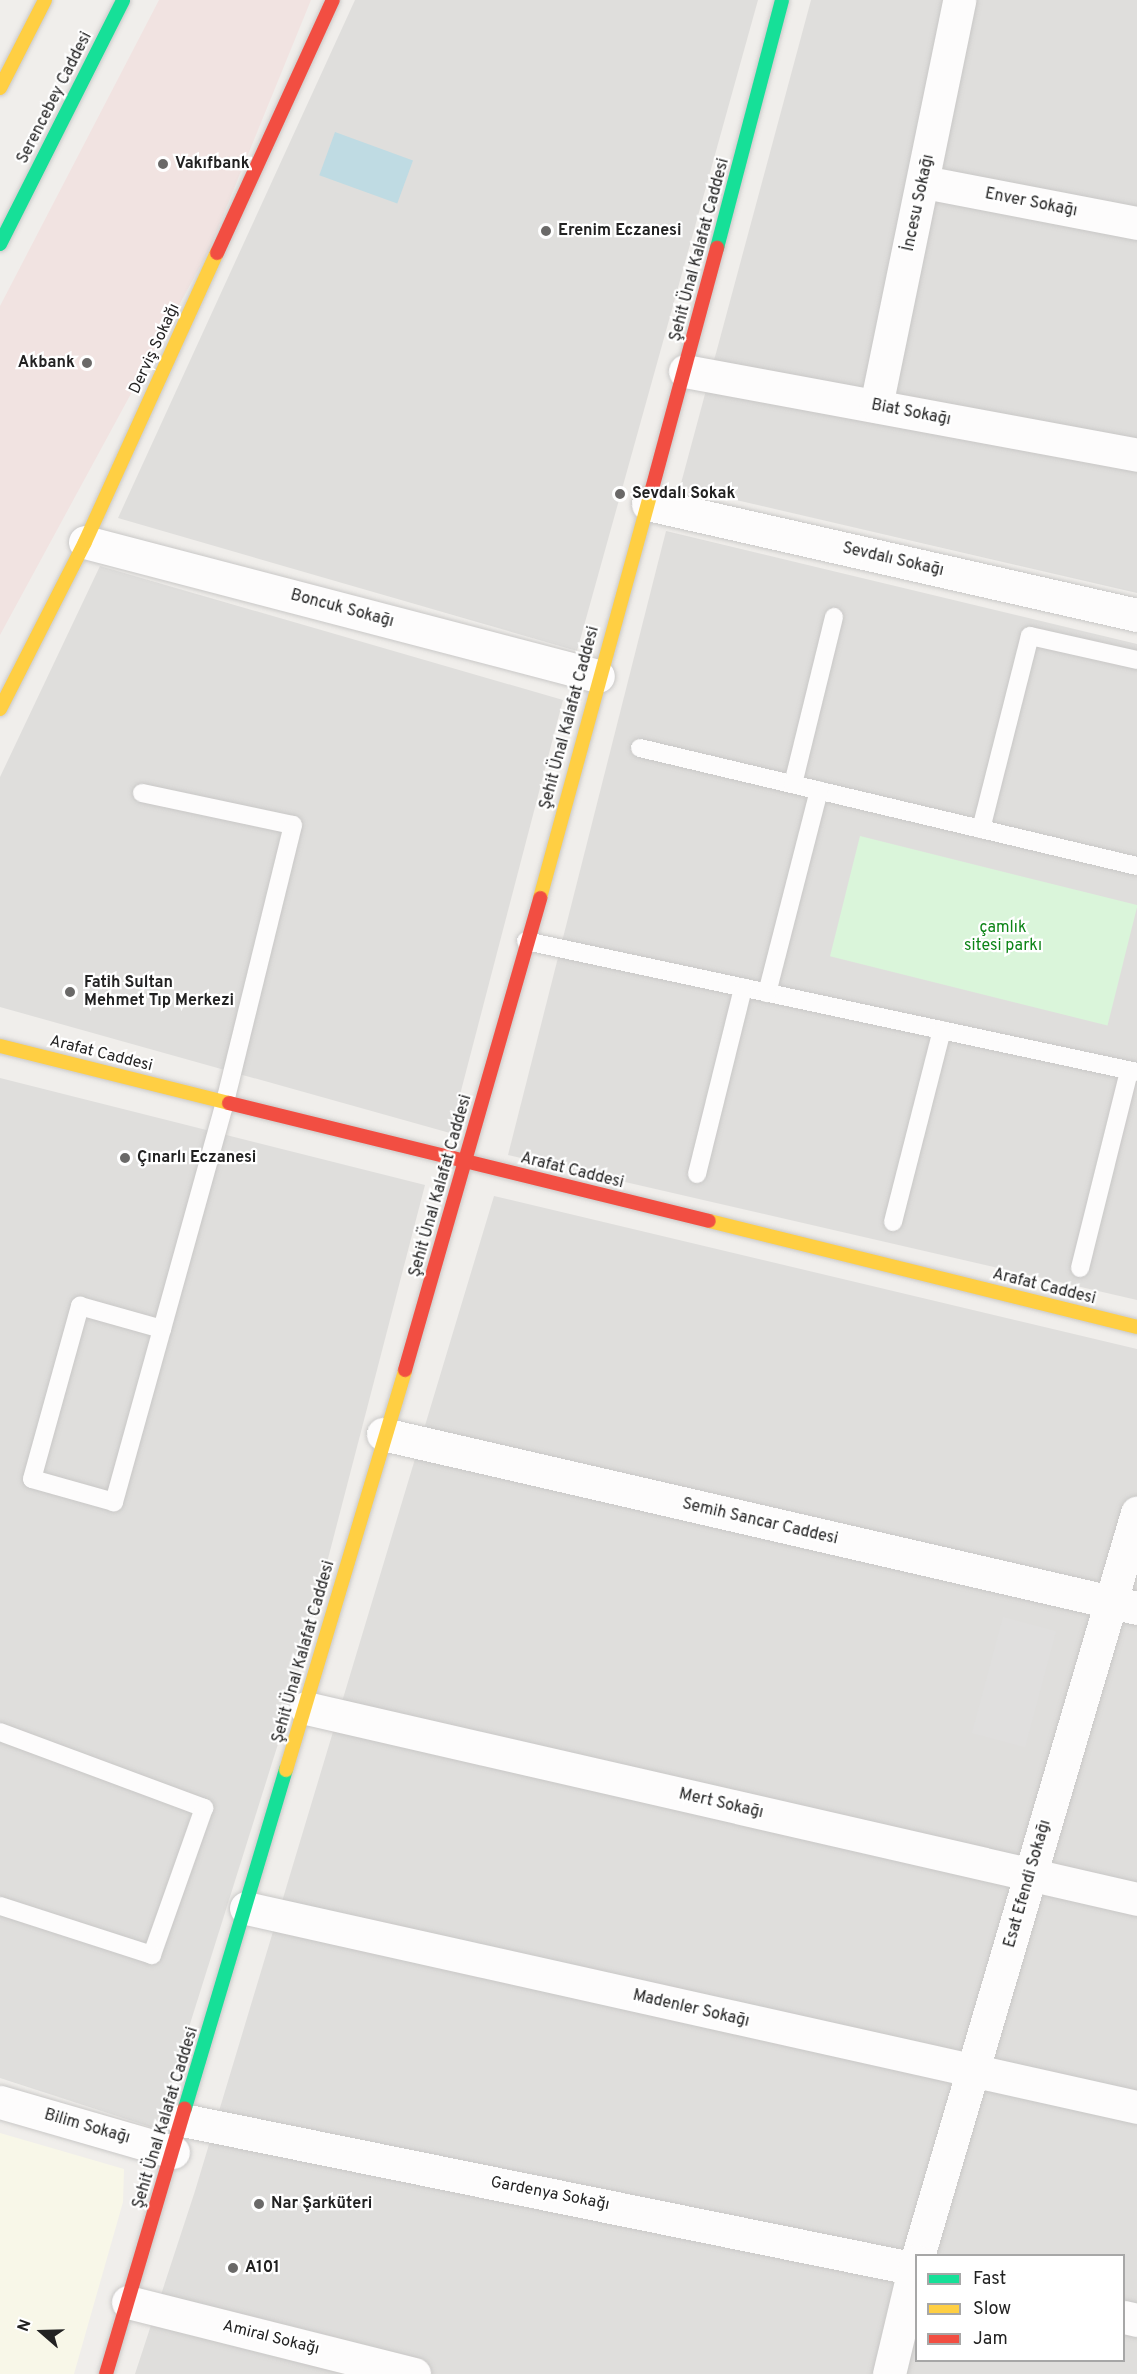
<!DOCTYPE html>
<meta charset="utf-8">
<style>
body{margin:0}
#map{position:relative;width:1137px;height:2374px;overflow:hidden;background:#f0eeeb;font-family:Overpass,sans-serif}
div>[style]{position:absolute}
.residential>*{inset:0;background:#dfdedc}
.commercial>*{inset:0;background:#f1e3e1}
.education>*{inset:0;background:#f8f7e8}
.park>*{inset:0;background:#daf5da;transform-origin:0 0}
.parking>*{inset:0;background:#e0dfde;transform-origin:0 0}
.water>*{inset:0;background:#bfdbe3;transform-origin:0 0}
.roads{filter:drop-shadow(0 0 2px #c9c8c7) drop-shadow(0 0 2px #c9c8c7)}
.lane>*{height:18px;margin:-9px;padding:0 9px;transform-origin:9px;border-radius:9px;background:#fdfcfc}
.street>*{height:33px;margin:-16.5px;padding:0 16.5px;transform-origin:16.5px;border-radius:16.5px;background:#fdfcfc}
.fast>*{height:14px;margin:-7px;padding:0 7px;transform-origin:7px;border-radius:7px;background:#16e098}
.slow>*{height:14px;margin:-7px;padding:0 7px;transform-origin:7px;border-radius:7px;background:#ffcf43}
.jam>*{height:14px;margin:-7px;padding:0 7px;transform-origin:7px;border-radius:7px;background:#f24e42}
.dots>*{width:16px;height:16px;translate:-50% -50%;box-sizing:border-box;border:3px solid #fff;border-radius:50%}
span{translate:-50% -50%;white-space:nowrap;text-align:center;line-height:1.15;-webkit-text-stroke:4.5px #fff;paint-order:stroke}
.street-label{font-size:16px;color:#222}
.poi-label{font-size:16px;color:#222;font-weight:700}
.left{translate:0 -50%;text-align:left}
.right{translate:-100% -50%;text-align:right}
.park-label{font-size:16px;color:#0c8416}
.legend{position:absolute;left:915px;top:2254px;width:210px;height:108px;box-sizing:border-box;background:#fff;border:2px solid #a7a7a7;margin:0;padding:8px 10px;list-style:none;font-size:18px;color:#222}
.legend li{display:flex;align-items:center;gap:12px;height:30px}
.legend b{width:30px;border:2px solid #a7a7a7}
.north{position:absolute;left:12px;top:2302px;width:60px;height:60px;-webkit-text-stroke:4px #fff;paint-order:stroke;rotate:290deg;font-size:16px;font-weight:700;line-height:24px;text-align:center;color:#222}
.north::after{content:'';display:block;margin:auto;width:21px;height:27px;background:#222;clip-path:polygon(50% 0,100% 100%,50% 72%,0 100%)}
</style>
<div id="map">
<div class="residential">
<i style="clip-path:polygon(355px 0,758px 0,577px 651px,118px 518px)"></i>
<i style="clip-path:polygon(811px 0,1137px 0,1137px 593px,680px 487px)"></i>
<i style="clip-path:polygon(666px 531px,1137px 644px,1137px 1300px,508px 1155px)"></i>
<i style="clip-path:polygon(100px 566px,563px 700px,450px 1133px,0 1007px,0 777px)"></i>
<i style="clip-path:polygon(0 1078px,425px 1185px,289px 1709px,157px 2129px,0 2078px)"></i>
<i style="clip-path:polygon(evenodd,494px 1196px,1137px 1349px,1137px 2374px,135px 2374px,195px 2191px,494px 1196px,916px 2256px,1124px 2256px,1124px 2360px,916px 2360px,916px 2256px)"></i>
</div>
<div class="commercial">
<i style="clip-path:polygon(159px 0,311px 0,209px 250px,0 635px,0 306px)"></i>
</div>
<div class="education">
<i style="clip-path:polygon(0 2133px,124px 2169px,123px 2202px,74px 2374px,0 2374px)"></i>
</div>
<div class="park">
<i style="left:860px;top:836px;width:286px;height:124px;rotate:14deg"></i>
</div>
<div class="parking">
<i style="left:1003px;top:1617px;width:55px;height:120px;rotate:15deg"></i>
</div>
<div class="water">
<i style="left:335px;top:132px;width:83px;height:46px;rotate:20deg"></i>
</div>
<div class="roads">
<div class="lane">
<i style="left:640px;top:748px;width:511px;rotate:13.36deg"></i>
<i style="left:793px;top:784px;width:172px;rotate:-76.2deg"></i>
<i style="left:142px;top:793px;width:154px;rotate:12deg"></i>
<i style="left:293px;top:825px;width:285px;rotate:103.8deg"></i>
<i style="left:225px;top:1102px;width:236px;rotate:105.5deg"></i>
<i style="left:162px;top:1329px;width:180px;rotate:105.5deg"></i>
<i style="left:114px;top:1502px;width:85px;rotate:-164.3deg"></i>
<i style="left:32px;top:1479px;width:180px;rotate:-74.5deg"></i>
<i style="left:80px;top:1306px;width:85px;rotate:15.7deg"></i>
<i style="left:981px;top:829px;width:199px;rotate:-75.8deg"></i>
<i style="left:1030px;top:636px;width:110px;rotate:12.6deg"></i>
<i style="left:526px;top:941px;width:625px;rotate:12.1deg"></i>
<i style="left:767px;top:993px;width:209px;rotate:-75.6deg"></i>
<i style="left:697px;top:1174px;width:192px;rotate:-76.1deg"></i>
<i style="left:893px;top:1222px;width:198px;rotate:-75.7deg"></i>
<i style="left:1080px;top:1268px;width:203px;rotate:-76deg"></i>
<i style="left:0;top:1732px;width:218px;rotate:20.4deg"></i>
<i style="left:204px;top:1808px;width:156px;rotate:109.5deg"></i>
<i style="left:152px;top:1955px;width:160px;rotate:-162.1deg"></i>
</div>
<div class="street">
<i style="left:924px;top:182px;width:217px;rotate:10.9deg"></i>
<i style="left:685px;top:371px;width:460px;rotate:10.5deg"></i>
<i style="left:876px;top:406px;width:414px;rotate:-78.4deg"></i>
<i style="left:648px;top:504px;width:501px;rotate:12.79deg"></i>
<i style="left:85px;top:542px;width:530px;rotate:14.64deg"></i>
<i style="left:383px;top:1434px;width:774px;rotate:12.99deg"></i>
<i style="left:306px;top:1708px;width:853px;rotate:12.94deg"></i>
<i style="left:246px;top:1908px;width:913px;rotate:12.59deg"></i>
<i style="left:0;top:2102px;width:180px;rotate:16.1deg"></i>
<i style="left:183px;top:2120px;width:748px;rotate:11.49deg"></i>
<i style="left:918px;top:2256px;width:775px;rotate:-73.58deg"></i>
<i style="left:128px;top:2302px;width:295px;rotate:14.1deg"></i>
<i style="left:1124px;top:2317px;width:13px;rotate:13deg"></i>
<i style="left:889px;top:2374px;width:116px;rotate:-76.6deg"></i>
</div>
<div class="fast">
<i style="left:0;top:244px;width:273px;rotate:-63.2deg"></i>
<i style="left:717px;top:248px;width:256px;rotate:-75.3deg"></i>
<i style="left:185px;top:2108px;width:353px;rotate:-73.4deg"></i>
</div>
<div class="slow">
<i style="left:0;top:88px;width:99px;rotate:-62.9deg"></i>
<i style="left:0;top:709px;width:187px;rotate:-63deg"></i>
<i style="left:85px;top:542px;width:318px;rotate:-65.5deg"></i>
<i style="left:540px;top:898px;width:424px;rotate:-74.7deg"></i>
<i style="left:0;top:1046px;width:236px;rotate:14deg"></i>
<i style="left:709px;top:1221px;width:441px;rotate:13.9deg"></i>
<i style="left:286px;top:1770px;width:417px;rotate:-73.4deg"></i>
</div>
<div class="jam">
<i style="left:217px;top:253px;width:278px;rotate:-65.4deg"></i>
<i style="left:652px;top:489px;width:250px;rotate:-74.9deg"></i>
<i style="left:229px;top:1103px;width:494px;rotate:13.8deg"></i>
<i style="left:405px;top:1370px;width:491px;rotate:-74deg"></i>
<i style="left:106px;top:2374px;width:277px;rotate:-73.5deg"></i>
</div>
</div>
<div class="dots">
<i style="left:163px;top:164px;background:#6a6968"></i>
<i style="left:546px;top:231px;background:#6a6968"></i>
<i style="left:87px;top:363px;background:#6a6968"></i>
<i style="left:620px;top:494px;background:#6a6968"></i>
<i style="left:70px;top:992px;background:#6a6968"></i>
<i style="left:125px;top:1158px;background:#6a6968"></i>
<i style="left:259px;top:2204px;background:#6a6968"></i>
<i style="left:233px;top:2268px;background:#6a6968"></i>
</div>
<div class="street-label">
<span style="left:55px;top:98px;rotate:-63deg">Serencebey Caddesi</span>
<span style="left:919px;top:203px;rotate:-78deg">İncesu Sokağı</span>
<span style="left:1031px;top:203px;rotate:11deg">Enver Sokağı</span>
<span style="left:700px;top:250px;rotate:-75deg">Şehit Ünal Kalafat Caddesi</span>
<span style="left:155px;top:349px;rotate:-65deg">Derviş Sokağı</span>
<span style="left:911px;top:413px;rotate:11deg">Biat Sokağı</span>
<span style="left:893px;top:560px;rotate:13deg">Sevdalı Sokağı</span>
<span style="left:342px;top:609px;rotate:15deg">Boncuk Sokağı</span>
<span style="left:570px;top:718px;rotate:-75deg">Şehit Ünal Kalafat Caddesi</span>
<span style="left:101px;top:1054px;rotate:14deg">Arafat Caddesi</span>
<span style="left:572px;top:1171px;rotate:14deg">Arafat Caddesi</span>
<span style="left:441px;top:1186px;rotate:-74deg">Şehit Ünal Kalafat Caddesi</span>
<span style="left:1044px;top:1287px;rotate:14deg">Arafat Caddesi</span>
<span style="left:760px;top:1522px;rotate:13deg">Semih Sancar Caddesi</span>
<span style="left:304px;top:1652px;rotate:-74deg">Şehit Ünal Kalafat Caddesi</span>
<span style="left:721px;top:1804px;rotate:13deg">Mert Sokağı</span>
<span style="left:1028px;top:1884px;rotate:-74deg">Esat Efendi Sokağı</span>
<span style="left:691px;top:2009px;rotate:13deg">Madenler Sokağı</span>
<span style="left:166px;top:2118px;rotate:-73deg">Şehit Ünal Kalafat Caddesi</span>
<span style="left:87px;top:2127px;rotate:16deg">Bilim Sokağı</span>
<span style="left:550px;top:2194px;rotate:11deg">Gardenya Sokağı</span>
<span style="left:271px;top:2338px;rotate:14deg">Amiral Sokağı</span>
</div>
<div class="poi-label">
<span class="left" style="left:175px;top:164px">Vakıfbank</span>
<span class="left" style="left:558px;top:231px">Erenim Eczanesi</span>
<span class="right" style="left:75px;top:363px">Akbank</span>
<span class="left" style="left:632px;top:494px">Sevdalı Sokak</span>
<span class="left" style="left:84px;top:992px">Fatih Sultan<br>Mehmet Tıp Merkezi</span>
<span class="left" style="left:137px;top:1158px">Çınarlı Eczanesi</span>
<span class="left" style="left:271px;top:2204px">Nar Şarküteri</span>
<span class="left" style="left:245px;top:2268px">A101</span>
</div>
<div class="park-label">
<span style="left:1003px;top:937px">çamlık<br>sitesi parkı</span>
</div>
<ul class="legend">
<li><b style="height:8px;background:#16e098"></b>Fast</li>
<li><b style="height:8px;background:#ffcf43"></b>Slow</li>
<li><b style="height:8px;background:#f24e42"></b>Jam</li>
</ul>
<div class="north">N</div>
</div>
